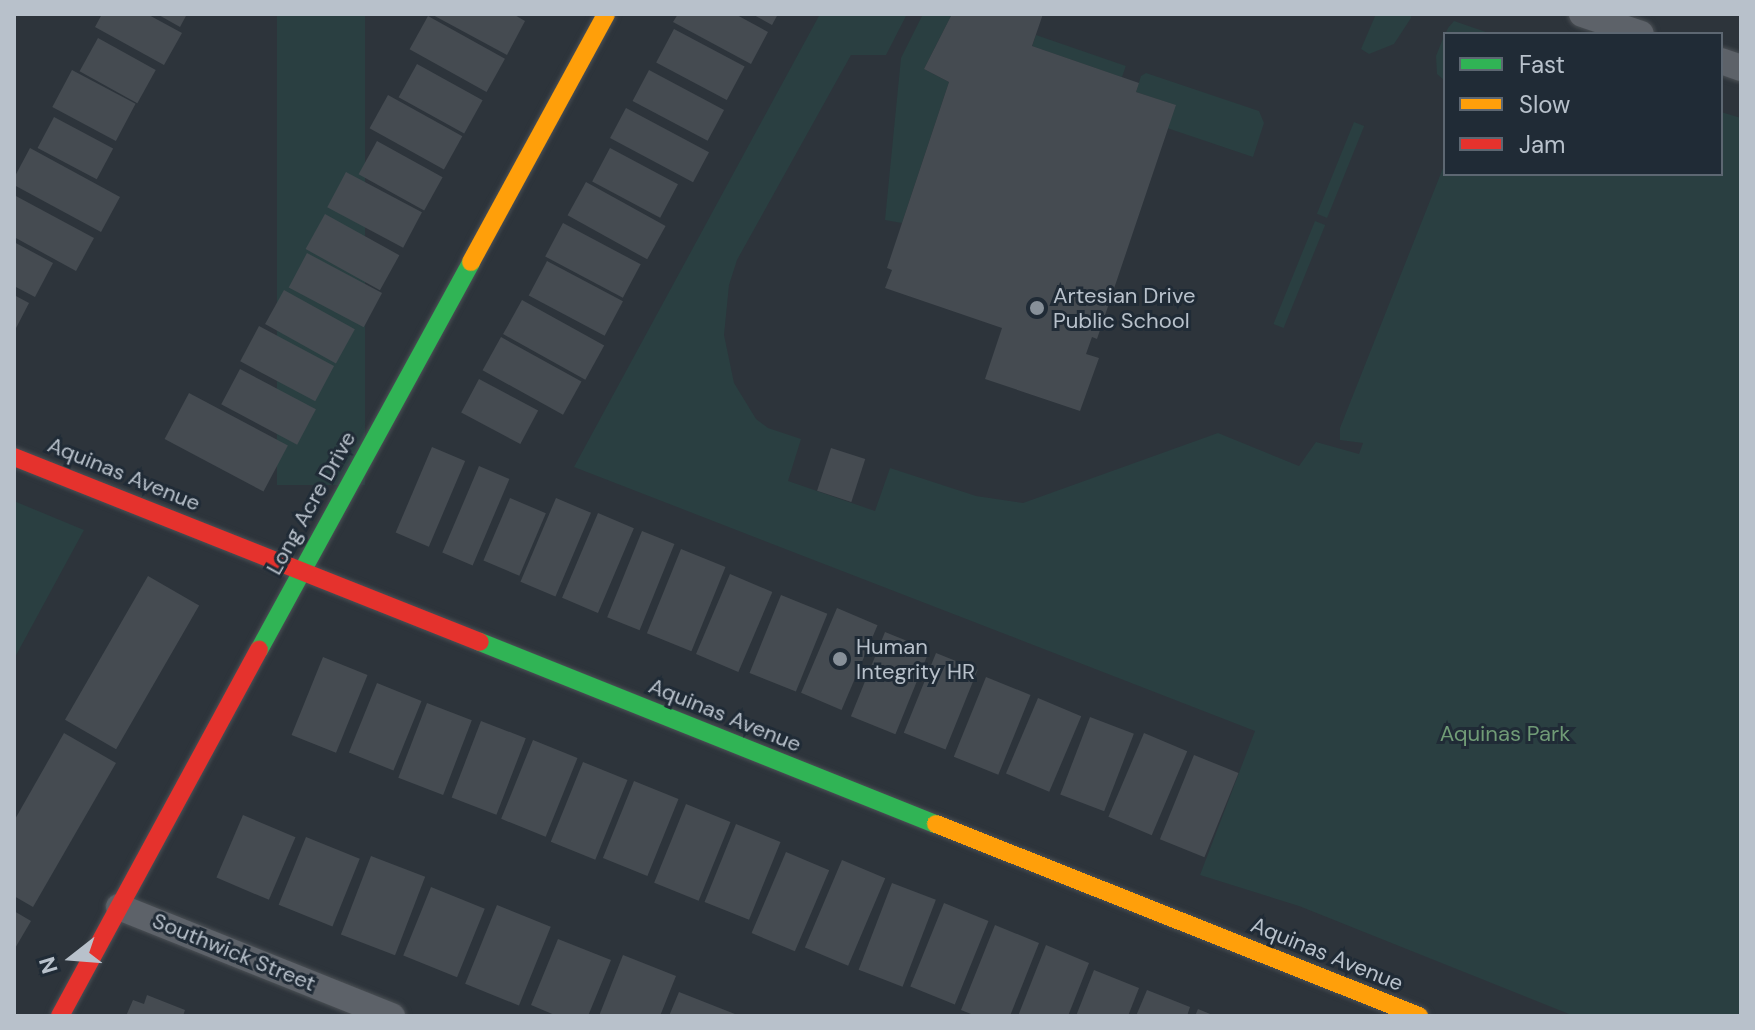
<!DOCTYPE html>
<style>
body{margin:0}
#map{position:relative;width:1755px;height:1030px;overflow:hidden;background:#2d343b;font-family:"DM Sans",sans-serif}
div>[style]{position:absolute}
.green>*{inset:0;background:#2a3f41;transform-origin:0 0}
.building>*{inset:0;background:#454b51;transform-origin:0 0}
.roads{filter:drop-shadow(0 0 2px #4b5055) drop-shadow(0 0 2px #4b5055)}
.street>*{height:26px;margin:-13px;padding:0 13px;transform-origin:13px;border-radius:13px;background:#5d6269}
.fast>*{height:18px;margin:-9px;padding:0 9px;transform-origin:9px;border-radius:9px;background:#30b455}
.slow>*{height:18px;margin:-9px;padding:0 9px;transform-origin:9px;border-radius:9px;background:#ff9f0a}
.jam>*{height:18px;margin:-9px;padding:0 9px;transform-origin:9px;border-radius:9px;background:#e5322d}
.dots>*{width:22px;height:22px;translate:-50% -50%;box-sizing:border-box;border:4px solid #202b36;border-radius:50%}
span{translate:-50% -50%;white-space:nowrap;text-align:center;line-height:1.15;-webkit-text-stroke:6px #202b36;paint-order:stroke}
.poi-label{font-size:22px;color:#b8c1cb}
.left{translate:0 -50%;text-align:left}
.street-label{font-size:22px;color:#b8c1cb}
.park-label{font-size:22px;color:#709b76}
.frame{position:absolute;inset:0;border:16px solid #b8c1cb;pointer-events:none}
.legend{position:absolute;left:1443px;top:32px;width:280px;height:144px;box-sizing:border-box;background:#202b36;border:2px solid #5d6772;margin:0;padding:10px 14px;list-style:none;font-size:24px;color:#b8c1cb}
.legend li{display:flex;align-items:center;gap:16px;height:40px}
.legend b{width:40px;border:2px solid #5d6772}
.north{position:absolute;left:32px;top:918px;width:80px;height:80px;-webkit-text-stroke:6px #202b36;paint-order:stroke;rotate:253deg;font-size:22px;font-weight:700;line-height:32px;text-align:center;color:#b8c1cb}
.north::after{content:'';display:block;margin:auto;width:28px;height:36px;background:#b8c1cb;clip-path:polygon(50% 0,100% 100%,50% 72%,0 100%)}
</style>
<div id="map">
<div class="green">
<i style="left:277px;top:14px;width:88px;height:471px"></i>
<i style="clip-path:polygon(820px 14px,907px 14px,886px 55px,851px 55px,737px 260px,729px 285px,724px 335px,734px 383px,756px 419px,768px 428px,801px 439px,788px 481px,875px 511px,890px 468px,976px 496px,1023px 503px,1218px 433px,1299px 466px,1316px 442px,1359px 454px,1363px 443px,1340px 440px,1340px 428px,1445px 163px,1445px 174px,1721px 174px,1721px 112px,1741px 118px,1741px 1016px,1574px 1016px,1299px 906px,1200px 875px,1255px 731px,574px 467px)"></i>
<i style="clip-path:polygon(923px 14px,952px 14px,924px 69px,949px 82px,902px 223px,885px 220px,901px 58px)"></i>
<i style="clip-path:polygon(1376px 14px,1411px 14px,1411px 18px,1394px 44px,1369px 54px,1361px 49px)"></i>
<i style="clip-path:polygon(1454px 21px,1486px 32px,1445px 34px,1445px 81px,1437px 74px,1436px 56px,1442px 41px,1448px 28px)"></i>
<i style="left:1036px;top:35px;width:95px;height:12px;rotate:19deg"></i>
<i style="clip-path:polygon(1146px 73px,1259px 111px,1264px 123px,1253px 157px,1167px 128px,1175px 105px,1136px 92px,1141px 76px)"></i>
<i style="left:1354px;top:122px;width:11px;height:99px;rotate:22deg"></i>
<i style="left:1315px;top:221px;width:11px;height:111px;rotate:22deg"></i>
<i style="clip-path:polygon(14px 501px,84px 530px,14px 659px)"></i>
</div>
<div class="building">
<i style="clip-path:polygon(102px 14px,147px 14px,182px 33px,164px 65px,95px 27px)"></i>
<i style="clip-path:polygon(157px 14px,187px 14px,180px 27px)"></i>
<i style="clip-path:polygon(431px 14px,513px 14px,525px 21px,507px 55px)"></i>
<i style="clip-path:polygon(678px 14px,735px 14px,768px 32px,751px 64px,673px 22px)"></i>
<i style="clip-path:polygon(752px 14px,778px 14px,772px 25px)"></i>
<i style="clip-path:polygon(952px 14px,1043px 14px,1032px 46px,1139px 83px,1136px 92px,1176px 105px,1097px 339px,1092px 337px,1086px 354px,1099px 358px,1080px 411px,985px 379px,1002px 328px,885px 288px,892px 270px,887px 268px,949px 82px,924px 69px)"></i>
<i style="left:428px;top:16px;width:88px;height:38px;rotate:29deg"></i>
<i style="left:674px;top:29px;width:80px;height:38px;rotate:28deg"></i>
<i style="left:98px;top:38px;width:66px;height:38px;rotate:29deg"></i>
<i style="left:417px;top:64px;width:75px;height:38px;rotate:29deg"></i>
<i style="left:72px;top:70px;width:72px;height:42px;rotate:28deg"></i>
<i style="left:649px;top:70px;width:85px;height:35px;rotate:28deg"></i>
<i style="left:388px;top:95px;width:85px;height:38px;rotate:29deg"></i>
<i style="left:626px;top:108px;width:94px;height:34px;rotate:28deg"></i>
<i style="left:54px;top:117px;width:67px;height:35px;rotate:28deg"></i>
<i style="left:377px;top:141px;width:75px;height:38px;rotate:29deg"></i>
<i style="clip-path:polygon(30px 148px,120px 197px,101px 232px,14px 185px,14px 178px)"></i>
<i style="left:610px;top:148px;width:77px;height:38px;rotate:28deg"></i>
<i style="left:346px;top:172px;width:86px;height:40px;rotate:28deg"></i>
<i style="left:586px;top:182px;width:91px;height:38px;rotate:29deg"></i>
<i style="clip-path:polygon(14px 195px,94px 238px,76px 271px,14px 237px)"></i>
<i style="left:325px;top:214px;width:85px;height:40px;rotate:29deg"></i>
<i style="left:563px;top:223px;width:88px;height:38px;rotate:28deg"></i>
<i style="clip-path:polygon(14px 242px,53px 263px,35px 297px,14px 286px)"></i>
<i style="left:307px;top:253px;width:85px;height:39px;rotate:28deg"></i>
<i style="left:547px;top:261px;width:86px;height:39px;rotate:28deg"></i>
<i style="left:284px;top:290px;width:81px;height:39px;rotate:29deg"></i>
<i style="clip-path:polygon(14px 295px,29px 303px,14px 332px)"></i>
<i style="left:522px;top:300px;width:94px;height:39px;rotate:29deg"></i>
<i style="left:259px;top:326px;width:85px;height:40px;rotate:28deg"></i>
<i style="left:501px;top:337px;width:92px;height:38px;rotate:29deg"></i>
<i style="left:240px;top:369px;width:86px;height:40px;rotate:28deg"></i>
<i style="left:479px;top:379px;width:67px;height:38px;rotate:28deg"></i>
<i style="left:189px;top:393px;width:112px;height:52px;rotate:28deg"></i>
<i style="left:432px;top:447px;width:36px;height:93px;rotate:23deg"></i>
<i style="left:831px;top:448px;width:36px;height:45px;rotate:18deg"></i>
<i style="left:479px;top:466px;width:33px;height:94px;rotate:23deg"></i>
<i style="left:510px;top:498px;width:39px;height:68px;rotate:23deg"></i>
<i style="left:556px;top:498px;width:38px;height:91px;rotate:23deg"></i>
<i style="left:598px;top:513px;width:39px;height:92px;rotate:23deg"></i>
<i style="left:642px;top:531px;width:35px;height:93px;rotate:22deg"></i>
<i style="left:681px;top:549px;width:48px;height:91px;rotate:22deg"></i>
<i style="left:730px;top:574px;width:46px;height:87px;rotate:23deg"></i>
<i style="left:148px;top:576px;width:59px;height:166px;rotate:30deg"></i>
<i style="left:781px;top:595px;width:50px;height:84px;rotate:22deg"></i>
<i style="left:837px;top:608px;width:44px;height:92px;rotate:23deg"></i>
<i style="left:885px;top:632px;width:48px;height:91px;rotate:22deg"></i>
<i style="left:936px;top:653px;width:45px;height:86px;rotate:22deg"></i>
<i style="left:323px;top:657px;width:48px;height:84px;rotate:22deg"></i>
<i style="left:986px;top:677px;width:48px;height:86px;rotate:22deg"></i>
<i style="left:377px;top:683px;width:48px;height:75px;rotate:22deg"></i>
<i style="left:1038px;top:698px;width:47px;height:82px;rotate:23deg"></i>
<i style="left:427px;top:703px;width:48px;height:80px;rotate:21deg"></i>
<i style="left:1090px;top:717px;width:47px;height:83px;rotate:21deg"></i>
<i style="left:481px;top:721px;width:48px;height:82px;rotate:21deg"></i>
<i style="clip-path:polygon(64px 733px,116px 763px,33px 907px,14px 896px,14px 821px)"></i>
<i style="left:1144px;top:733px;width:47px;height:91px;rotate:23deg"></i>
<i style="left:533px;top:740px;width:48px;height:85px;rotate:22deg"></i>
<i style="left:1194px;top:755px;width:48px;height:91px;rotate:22deg"></i>
<i style="left:583px;top:762px;width:48px;height:86px;rotate:22deg"></i>
<i style="left:634px;top:781px;width:48px;height:83px;rotate:22deg"></i>
<i style="left:686px;top:804px;width:48px;height:85px;rotate:22deg"></i>
<i style="left:243px;top:815px;width:57px;height:68px;rotate:23deg"></i>
<i style="left:736px;top:824px;width:48px;height:84px;rotate:22deg"></i>
<i style="left:306px;top:837px;width:58px;height:73px;rotate:22deg"></i>
<i style="left:786px;top:852px;width:47px;height:88px;rotate:23deg"></i>
<i style="left:371px;top:856px;width:58px;height:84px;rotate:21deg"></i>
<i style="left:842px;top:860px;width:47px;height:95px;rotate:23deg"></i>
<i style="left:892px;top:883px;width:47px;height:93px;rotate:21deg"></i>
<i style="left:431px;top:887px;width:58px;height:74px;rotate:22deg"></i>
<i style="left:944px;top:903px;width:48px;height:90px;rotate:22deg"></i>
<i style="left:497px;top:905px;width:58px;height:85px;rotate:22deg"></i>
<i style="clip-path:polygon(14px 911px,31px 921px,14px 950px)"></i>
<i style="clip-path:polygon(995px 925px,1039px 943px,1010px 1016px,976px 1016px,961px 1010px)"></i>
<i style="clip-path:polygon(558px 939px,611px 960px,588px 1016px,557px 1016px,531px 1005px)"></i>
<i style="clip-path:polygon(1046px 945px,1089px 963px,1068px 1016px,1018px 1016px)"></i>
<i style="clip-path:polygon(623px 955px,676px 976px,660px 1016px,599px 1016px)"></i>
<i style="clip-path:polygon(1094px 970px,1139px 988px,1128px 1016px,1076px 1016px)"></i>
<i style="clip-path:polygon(1147px 990px,1190px 1007px,1187px 1016px,1136px 1016px)"></i>
<i style="clip-path:polygon(679px 992px,740px 1016px,669px 1016px)"></i>
<i style="clip-path:polygon(147px 995px,185px 1010px,183px 1016px,126px 1016px,133px 1000px,144px 1004px)"></i>
<i style="clip-path:polygon(1198px 1009px,1215px 1016px,1195px 1016px)"></i>
</div>
<div class="roads">
<div class="street">
<i style="left:1582px;top:14px;width:62px;rotate:18.7deg"></i>
<i style="left:1721px;top:61px;width:21px;rotate:19deg"></i>
<i style="left:119px;top:907px;width:294px;rotate:21.8deg"></i>
</div>
<div class="fast">
<i style="left:480px;top:642px;width:491px;rotate:21.8deg"></i>
<i style="left:259px;top:650px;width:442px;rotate:-61.3deg"></i>
</div>
<div class="slow">
<i style="left:471px;top:262px;width:282px;rotate:-61.4deg"></i>
<i style="left:936px;top:824px;width:520px;rotate:21.68deg"></i>
</div>
<div class="jam">
<i style="left:14px;top:457px;width:501px;rotate:21.65deg"></i>
<i style="left:60px;top:1016px;width:417px;rotate:-61.5deg"></i>
</div>
</div>
<div class="dots">
<i style="left:1037px;top:308px;background:#879099"></i>
<i style="left:840px;top:659px;background:#879099"></i>
</div>
<div class="poi-label">
<span class="left" style="left:1053px;top:308px">Artesian Drive<br>Public School</span>
<span class="left" style="left:856px;top:659px">Human<br>Integrity HR</span>
</div>
<div class="street-label">
<span style="left:124px;top:474px;rotate:22deg">Aquinas Avenue</span>
<span style="left:311px;top:503px;rotate:-61deg">Long Acre Drive</span>
<span style="left:725px;top:715px;rotate:22deg">Aquinas Avenue</span>
<span style="left:234px;top:952px;rotate:22deg">Southwick Street</span>
<span style="left:1327px;top:954px;rotate:22deg">Aquinas Avenue</span>
</div>
<div class="park-label">
<span style="left:1505px;top:734px">Aquinas Park</span>
</div>
<div class="frame"></div>
<ul class="legend">
<li><b style="height:10px;background:#30b455"></b>Fast</li>
<li><b style="height:10px;background:#ff9f0a"></b>Slow</li>
<li><b style="height:10px;background:#e5322d"></b>Jam</li>
</ul>
<div class="north">N</div>
</div>
